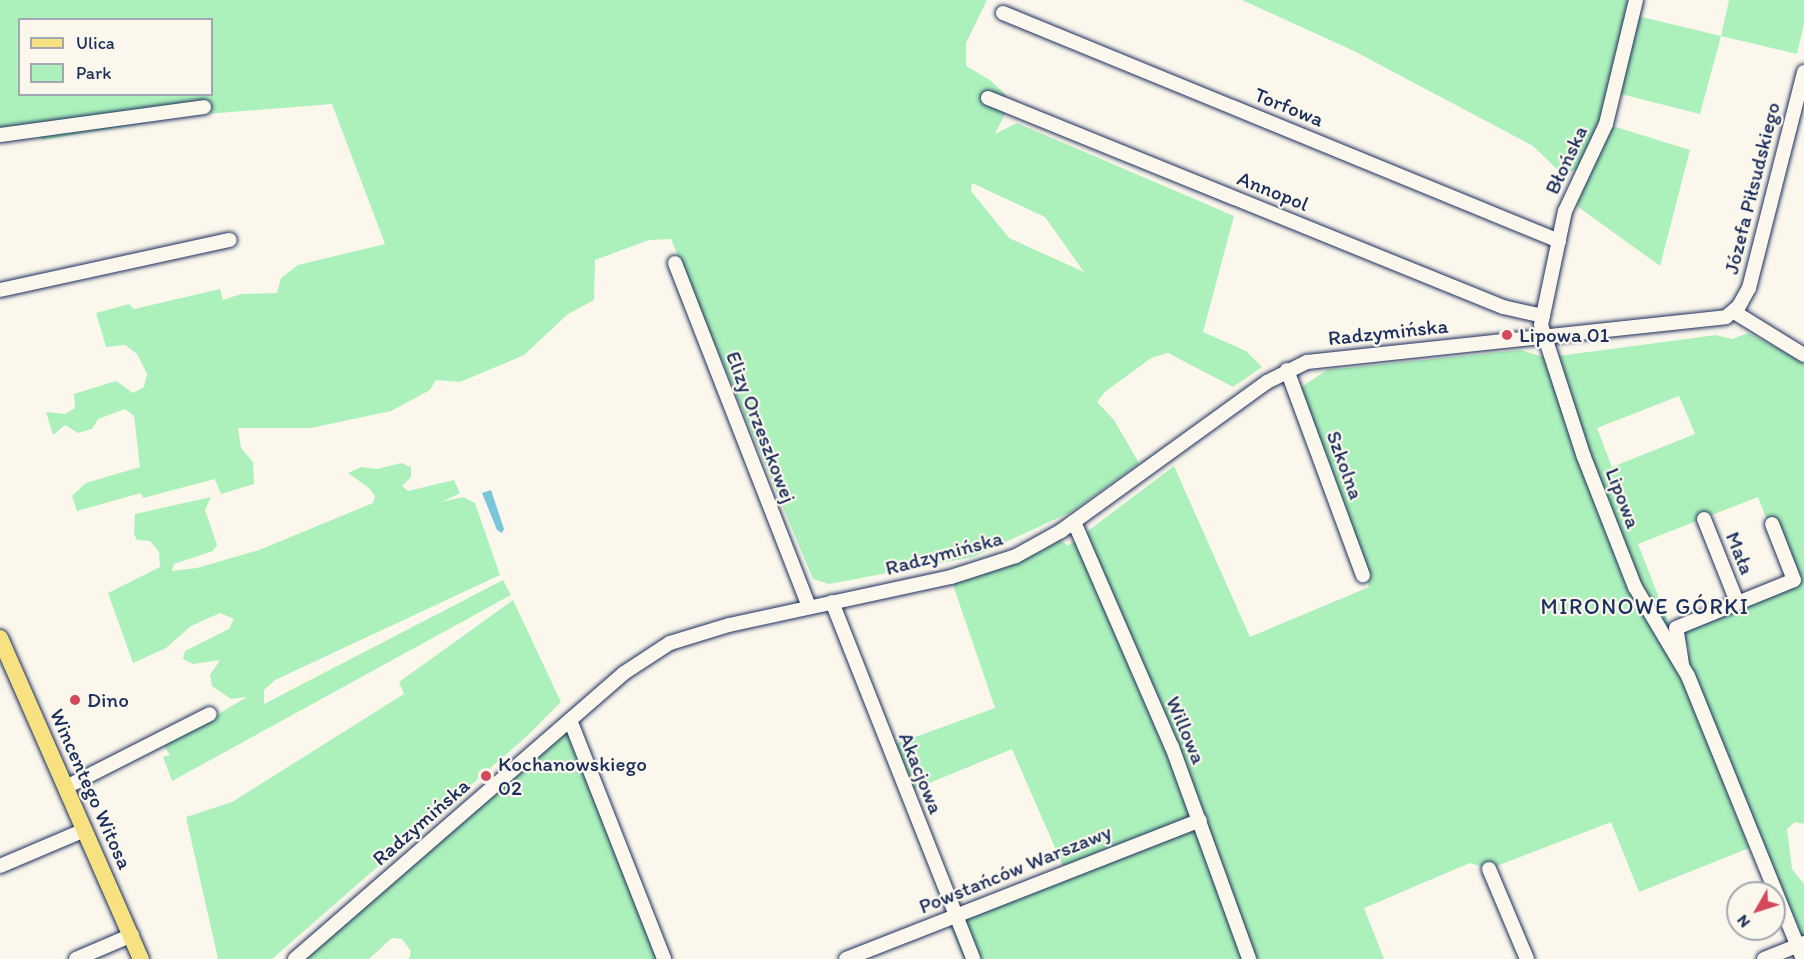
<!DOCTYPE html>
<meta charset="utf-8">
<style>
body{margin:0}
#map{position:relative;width:1804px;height:959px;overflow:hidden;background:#fbf7ec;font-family:Itim,sans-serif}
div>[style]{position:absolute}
.green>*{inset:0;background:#acf1bc}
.water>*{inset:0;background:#7bc5db}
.roads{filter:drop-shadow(0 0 2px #1b2f5e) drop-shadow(0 0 2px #1b2f5e)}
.minor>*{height:14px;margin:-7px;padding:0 7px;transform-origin:7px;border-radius:7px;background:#fbf7ec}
.major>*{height:16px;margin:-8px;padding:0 8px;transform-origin:8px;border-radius:8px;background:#f8e181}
.dots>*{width:16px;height:16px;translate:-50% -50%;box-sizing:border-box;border:3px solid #fbf7ec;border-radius:50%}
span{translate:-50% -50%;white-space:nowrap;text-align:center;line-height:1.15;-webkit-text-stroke:4.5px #fbf7ec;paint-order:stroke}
.street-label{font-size:21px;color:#1b2f5e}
.poi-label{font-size:21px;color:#1b2f5e}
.left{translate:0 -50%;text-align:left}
.neighbourhood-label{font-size:22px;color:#1b2f5e;letter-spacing:1.5px}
.legend{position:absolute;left:18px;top:18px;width:195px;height:78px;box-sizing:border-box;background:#fbf7ec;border:2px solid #a1a7b3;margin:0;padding:8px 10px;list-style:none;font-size:18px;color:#1b2f5e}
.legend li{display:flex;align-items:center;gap:12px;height:30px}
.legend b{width:30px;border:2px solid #a1a7b3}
.north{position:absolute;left:1726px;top:881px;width:60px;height:60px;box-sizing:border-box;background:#fbf7ec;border:2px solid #a1a7b3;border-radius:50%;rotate:231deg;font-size:16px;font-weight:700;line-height:24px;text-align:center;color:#1b2f5e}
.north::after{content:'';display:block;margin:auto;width:21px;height:27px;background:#d1495b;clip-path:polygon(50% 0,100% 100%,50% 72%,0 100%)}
</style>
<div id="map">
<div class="green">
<i style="clip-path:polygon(evenodd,0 0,987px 0,966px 43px,966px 66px,990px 80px,1006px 95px,1009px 106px,995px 134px,1017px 123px,1234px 216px,1203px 332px,1246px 351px,1262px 367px,1233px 387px,1168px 353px,1151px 358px,1105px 392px,1097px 402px,1114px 420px,1139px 463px,1071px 512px,973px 557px,829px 584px,813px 579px,671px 239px,649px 240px,595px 260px,594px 300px,568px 314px,524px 355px,460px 382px,436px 380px,430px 390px,391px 411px,311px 428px,238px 428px,241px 448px,253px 462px,254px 484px,221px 494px,215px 479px,143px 498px,141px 493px,77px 511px,72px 496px,86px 483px,140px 467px,134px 416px,125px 409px,98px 419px,92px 429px,78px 433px,65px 425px,53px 435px,46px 412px,65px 414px,75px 408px,74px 394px,116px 381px,133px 393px,144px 387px,147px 374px,137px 354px,125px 345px,106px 347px,96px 313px,129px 304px,134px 309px,220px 289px,223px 300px,241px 294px,277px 293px,281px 278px,298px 265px,385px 244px,332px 104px,194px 115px,42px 140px,31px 124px,0 128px,0 0,20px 20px,212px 20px,212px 94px,20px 94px,20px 20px,0 0,972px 183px,1045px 217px,1084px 272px,1009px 238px,971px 191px,972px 183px)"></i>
<i style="clip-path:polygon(1242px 0,1629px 0,1625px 13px,1721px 36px,1729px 0,1804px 0,1804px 24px,1797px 54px,1721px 36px,1700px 114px,1613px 92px,1606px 124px,1690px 150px,1660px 266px,1577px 206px,1595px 144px,1579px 170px,1560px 172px,1533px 146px,1354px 51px)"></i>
<i style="clip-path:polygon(evenodd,1748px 333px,1804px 362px,1804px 824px,1795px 822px,1787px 829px,1792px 869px,1804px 884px,1804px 938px,1800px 940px,1687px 658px,1689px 650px,1681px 630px,1792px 585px,1758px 497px,1638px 544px,1677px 644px,1673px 648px,1625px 552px,1557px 365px,1558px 356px,1716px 335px,1732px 339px,1748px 333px,1679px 396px,1695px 434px,1612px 467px,1597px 428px,1679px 396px)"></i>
<i style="clip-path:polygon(1521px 350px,1546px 358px,1589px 482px,1680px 673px,1749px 848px,1639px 892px,1611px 822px,1489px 869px,1470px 863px,1364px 908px,1384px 959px,964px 959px,947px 919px,1066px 873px,1012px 749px,903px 794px,885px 748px,995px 708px,952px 582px,1042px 551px,1059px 539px,1068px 546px,1174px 466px,1250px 637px,1369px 587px,1297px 390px,1327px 370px)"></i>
<i style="clip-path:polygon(401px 463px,411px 467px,411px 477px,402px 486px,408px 491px,454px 480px,460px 493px,442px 502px,463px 497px,475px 503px,500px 575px,275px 680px,264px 690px,264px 704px,503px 580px,511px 595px,172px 781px,163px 757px,170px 755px,164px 746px,247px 697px,231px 699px,212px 686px,210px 675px,220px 660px,193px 664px,183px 659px,185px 651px,229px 629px,234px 619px,220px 613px,191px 626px,166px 648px,133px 663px,108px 593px,160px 567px,159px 552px,150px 541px,137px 540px,134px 534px,135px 514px,211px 497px,205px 510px,217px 545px,213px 551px,174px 564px,172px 571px,197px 568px,259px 550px,373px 503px,375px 496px,369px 488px,348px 473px,361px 467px,377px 469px)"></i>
<i style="clip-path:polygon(513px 600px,561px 702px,526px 737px,272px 959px,218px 959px,186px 817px,232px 802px,404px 694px,399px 682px)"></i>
<i style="clip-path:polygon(571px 722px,661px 959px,409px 959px,411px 951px,402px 939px,392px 938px,369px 959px,295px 959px)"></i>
</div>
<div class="water">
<i style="clip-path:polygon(491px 490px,504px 529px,502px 533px,497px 530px,482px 493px)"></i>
</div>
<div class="roads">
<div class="minor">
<i style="left:1636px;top:0;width:128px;rotate:103.6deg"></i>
<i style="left:1606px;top:124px;width:96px;rotate:115.2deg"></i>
<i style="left:1565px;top:211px;width:116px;rotate:101.9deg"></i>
<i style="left:1541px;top:325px;width:139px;rotate:72deg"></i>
<i style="left:1584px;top:457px;width:140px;rotate:68.6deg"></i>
<i style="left:1635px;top:587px;width:104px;rotate:59.2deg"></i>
<i style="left:1688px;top:676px;width:305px;rotate:67.9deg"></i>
<i style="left:1003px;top:13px;width:601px;rotate:22.3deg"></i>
<i style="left:988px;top:98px;width:556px;rotate:22.09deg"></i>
<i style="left:1503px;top:307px;width:41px;rotate:12.7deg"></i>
<i style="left:0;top:135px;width:206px;rotate:-7.8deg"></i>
<i style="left:675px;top:263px;width:369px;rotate:68.7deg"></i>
<i style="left:0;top:290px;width:235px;rotate:-12.3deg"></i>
<i style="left:1734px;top:312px;width:82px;rotate:31.6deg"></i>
<i style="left:1287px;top:370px;width:219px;rotate:69.7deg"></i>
<i style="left:1704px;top:519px;width:89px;rotate:68.3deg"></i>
<i style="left:1074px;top:522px;width:245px;rotate:66.5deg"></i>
<i style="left:1172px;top:747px;width:226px;rotate:70deg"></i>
<i style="left:832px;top:602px;width:384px;rotate:68.4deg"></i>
<i style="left:1682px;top:664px;width:36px;rotate:-99deg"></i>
<i style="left:1676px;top:628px;width:127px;rotate:-22.1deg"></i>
<i style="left:1794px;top:580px;width:60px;rotate:-111.4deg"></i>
<i style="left:570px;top:720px;width:257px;rotate:68.5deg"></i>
<i style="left:66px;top:787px;width:161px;rotate:-26.9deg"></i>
<i style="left:0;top:866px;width:92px;rotate:-23deg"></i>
<i style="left:1489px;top:869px;width:98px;rotate:67.1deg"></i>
<i style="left:76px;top:959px;width:61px;rotate:-23.2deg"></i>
<i style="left:295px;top:959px;width:436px;rotate:-41deg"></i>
<i style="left:624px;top:673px;width:55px;rotate:-33.1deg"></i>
<i style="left:670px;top:643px;width:62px;rotate:-17deg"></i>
<i style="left:729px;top:625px;width:227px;rotate:-12.2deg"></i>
<i style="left:951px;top:577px;width:68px;rotate:-17.9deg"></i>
<i style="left:1016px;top:556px;width:51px;rotate:-29.1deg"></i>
<i style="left:1061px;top:531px;width:254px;rotate:-35.9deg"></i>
<i style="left:1267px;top:382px;width:45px;rotate:-26.6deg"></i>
<i style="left:1307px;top:362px;width:421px;rotate:-6.1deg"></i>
<i style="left:1726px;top:317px;width:17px;rotate:-40deg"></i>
<i style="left:1739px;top:306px;width:21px;rotate:-61deg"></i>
<i style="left:1749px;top:288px;width:223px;rotate:-75.7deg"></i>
<i style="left:846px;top:959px;width:380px;rotate:-21.4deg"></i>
<i style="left:1764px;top:959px;width:43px;rotate:-21.8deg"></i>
</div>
<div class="major">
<i style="left:0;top:638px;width:351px;rotate:66.3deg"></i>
</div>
</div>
<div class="dots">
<i style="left:1507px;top:335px;background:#d1495b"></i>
<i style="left:75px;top:700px;background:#d1495b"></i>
<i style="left:486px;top:776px;background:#d1495b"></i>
</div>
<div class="street-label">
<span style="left:1289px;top:107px;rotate:22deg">Torfowa</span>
<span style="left:1566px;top:160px;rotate:-65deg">Błońska</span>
<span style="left:1752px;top:188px;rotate:-76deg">Józefa Piłsudskiego</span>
<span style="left:1273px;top:191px;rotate:22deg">Annopol</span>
<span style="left:1388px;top:332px;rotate:-6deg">Radzymińska</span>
<span style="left:761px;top:427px;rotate:69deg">Elizy Orzeszkowej</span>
<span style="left:1345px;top:465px;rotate:70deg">Szkolna</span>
<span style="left:1623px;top:498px;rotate:69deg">Lipowa</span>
<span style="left:944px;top:553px;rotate:-15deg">Radzymińska</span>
<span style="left:1740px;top:553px;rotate:68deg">Mała</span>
<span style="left:1186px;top:730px;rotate:67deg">Willowa</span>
<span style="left:921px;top:773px;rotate:68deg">Akacjowa</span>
<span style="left:91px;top:789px;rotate:66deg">Wincentego Witosa</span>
<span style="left:421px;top:822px;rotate:-41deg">Radzymińska</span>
<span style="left:1015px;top:869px;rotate:-22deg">Powstańców Warszawy</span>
</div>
<div class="poi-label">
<span class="left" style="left:1519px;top:335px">Lipowa 01</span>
<span class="left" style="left:87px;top:700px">Dino</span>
<span class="left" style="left:498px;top:776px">Kochanowskiego<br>02</span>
</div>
<div class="neighbourhood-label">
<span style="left:1645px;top:607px">MIRONOWE GÓRKI</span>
</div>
<ul class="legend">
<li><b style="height:8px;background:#f8e181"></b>Ulica</li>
<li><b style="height:16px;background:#acf1bc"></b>Park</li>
</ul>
<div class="north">N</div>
</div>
